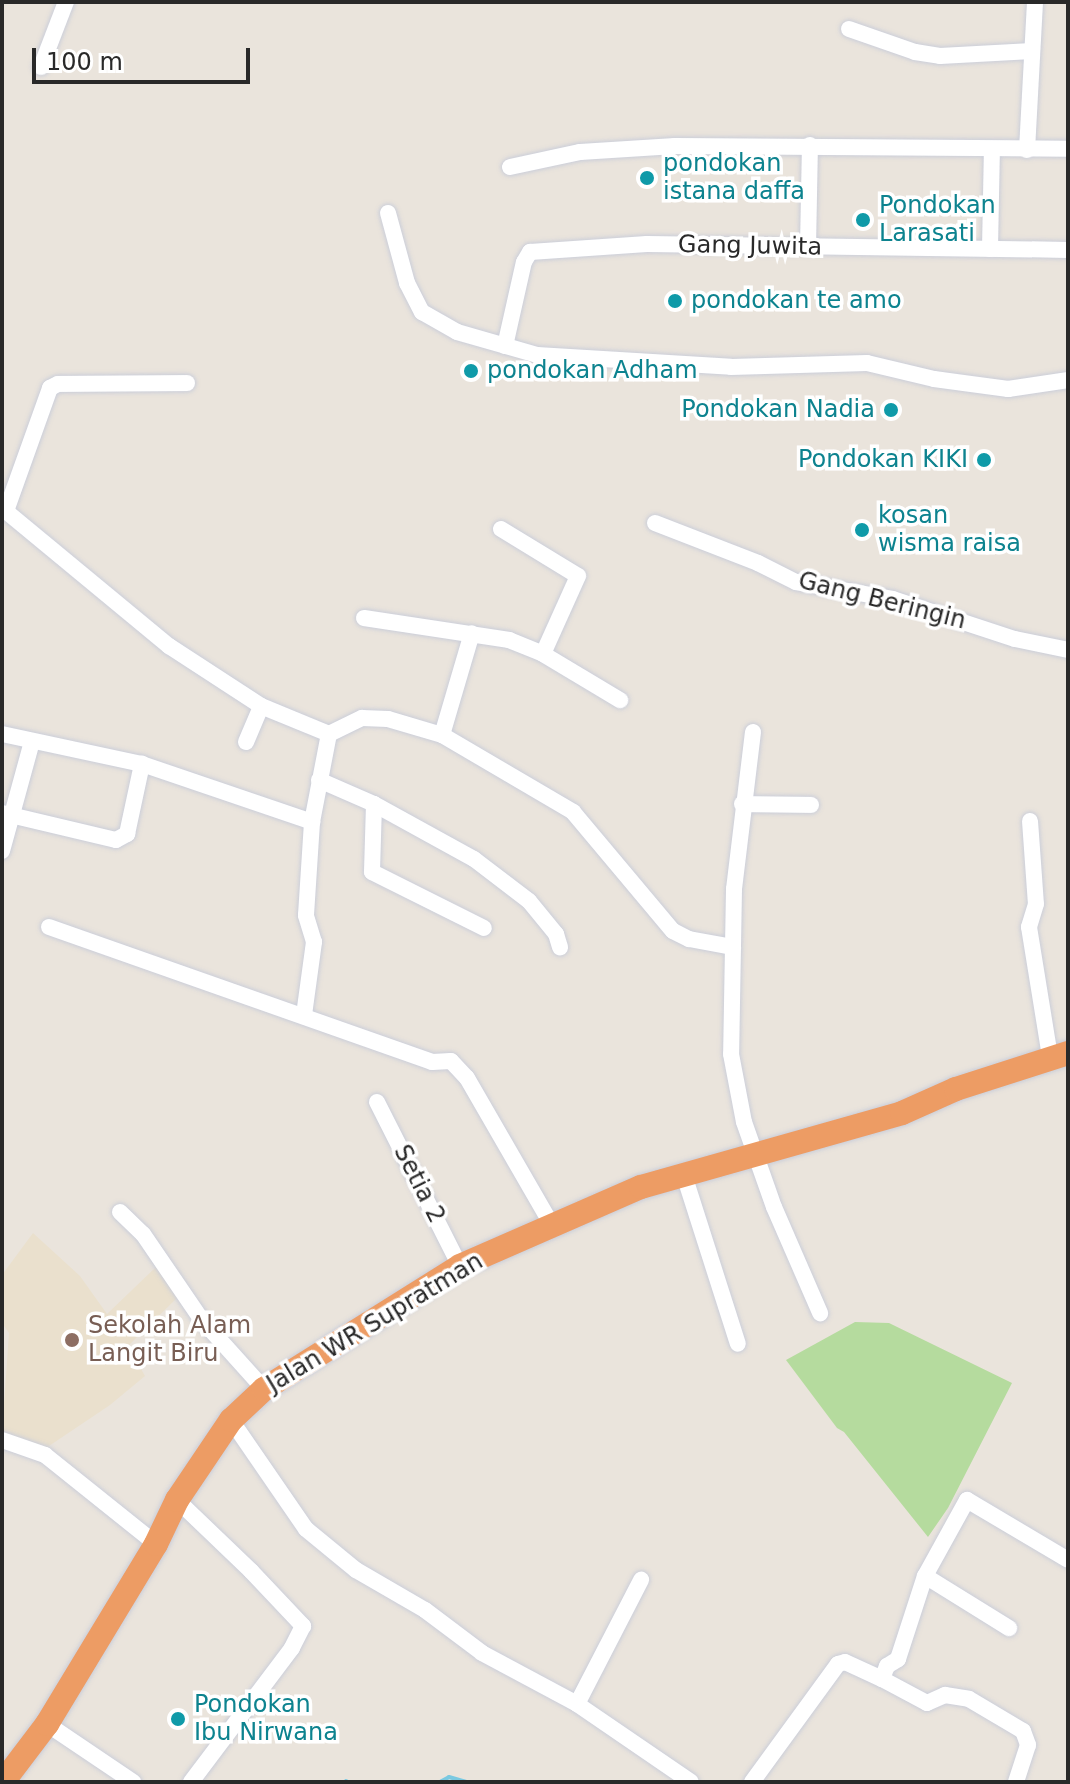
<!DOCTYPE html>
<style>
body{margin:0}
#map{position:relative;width:1070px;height:1784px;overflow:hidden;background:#eae4dc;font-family:"DejaVu Sans",sans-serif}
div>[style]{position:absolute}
.education>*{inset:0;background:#eae0cd}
.green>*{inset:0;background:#b5db9e}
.stream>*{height:4px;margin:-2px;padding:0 2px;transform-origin:2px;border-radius:2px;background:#7ac9e1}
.roads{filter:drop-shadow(0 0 2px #cbced9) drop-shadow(0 0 2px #cbced9)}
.minor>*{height:16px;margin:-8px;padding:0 8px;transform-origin:8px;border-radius:8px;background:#fff}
.highway>*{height:24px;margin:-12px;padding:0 12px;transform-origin:12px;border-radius:12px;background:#ed9c64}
.dots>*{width:22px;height:22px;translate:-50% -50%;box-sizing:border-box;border:4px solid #fff;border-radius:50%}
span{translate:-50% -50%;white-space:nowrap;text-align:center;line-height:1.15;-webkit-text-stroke:7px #fff;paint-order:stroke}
.culture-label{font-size:24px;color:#0d838f}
.left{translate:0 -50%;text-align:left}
.right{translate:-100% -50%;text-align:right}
.street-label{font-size:24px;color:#292929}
.education-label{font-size:24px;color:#785e54}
.frame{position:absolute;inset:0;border:4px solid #292929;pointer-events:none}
.scale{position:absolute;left:32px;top:48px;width:218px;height:36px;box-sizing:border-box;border:4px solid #292929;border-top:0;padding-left:10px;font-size:24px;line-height:28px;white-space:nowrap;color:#292929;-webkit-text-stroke:6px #fff;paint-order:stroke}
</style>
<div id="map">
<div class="education">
<i style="clip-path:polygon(33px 1233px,80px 1276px,107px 1314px,156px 1267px,177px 1298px,128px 1346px,145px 1376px,110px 1405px,49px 1446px,45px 1455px,2px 1433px,9px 1333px,2px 1323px,2px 1275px)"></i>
</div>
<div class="green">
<i style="clip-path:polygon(855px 1322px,889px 1323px,1012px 1383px,948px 1508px,928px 1537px,844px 1432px,837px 1428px,786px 1360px)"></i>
</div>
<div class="stream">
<i style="left:346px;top:1781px;width:2px;rotate:27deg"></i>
<i style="left:440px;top:1782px;width:10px;rotate:-29deg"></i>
<i style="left:449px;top:1777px;width:19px;rotate:16deg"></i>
</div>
<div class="roads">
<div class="minor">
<i style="left:849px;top:29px;width:70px;rotate:19.2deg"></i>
<i style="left:915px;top:52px;width:25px;rotate:9deg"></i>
<i style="left:940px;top:56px;width:92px;rotate:-3.1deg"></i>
<i style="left:41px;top:67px;width:70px;rotate:-69deg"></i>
<i style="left:1027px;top:150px;width:148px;rotate:-86.9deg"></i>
<i style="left:510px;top:167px;width:72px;rotate:-12.1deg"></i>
<i style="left:580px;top:152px;width:95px;rotate:-3.6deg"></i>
<i style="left:675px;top:146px;width:393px;rotate:0.4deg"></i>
<i style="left:388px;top:213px;width:73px;rotate:74.8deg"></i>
<i style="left:407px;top:283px;width:33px;rotate:63deg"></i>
<i style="left:422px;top:312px;width:40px;rotate:29.7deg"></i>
<i style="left:457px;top:332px;width:83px;rotate:16deg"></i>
<i style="left:537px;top:355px;width:194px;rotate:3.5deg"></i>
<i style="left:731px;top:367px;width:136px;rotate:-1.7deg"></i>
<i style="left:867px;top:363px;width:69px;rotate:13.4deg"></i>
<i style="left:934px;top:379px;width:75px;rotate:7.7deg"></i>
<i style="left:1008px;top:389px;width:61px;rotate:-8.5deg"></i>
<i style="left:808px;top:247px;width:102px;rotate:-88.9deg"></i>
<i style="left:990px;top:249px;width:100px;rotate:-88.9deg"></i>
<i style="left:505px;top:346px;width:86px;rotate:-77.3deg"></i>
<i style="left:524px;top:262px;width:12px;rotate:-59deg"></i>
<i style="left:530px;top:252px;width:117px;rotate:-3.9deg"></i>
<i style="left:647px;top:244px;width:421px;rotate:0.8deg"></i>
<i style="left:2px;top:508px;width:217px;rotate:39.6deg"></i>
<i style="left:169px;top:646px;width:110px;rotate:33.1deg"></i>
<i style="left:261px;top:706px;width:74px;rotate:22.4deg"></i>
<i style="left:329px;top:734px;width:37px;rotate:-26deg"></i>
<i style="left:362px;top:718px;width:26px;rotate:2deg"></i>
<i style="left:388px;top:719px;width:56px;rotate:16.5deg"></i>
<i style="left:442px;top:735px;width:152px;rotate:30.4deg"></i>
<i style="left:573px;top:812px;width:155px;rotate:50deg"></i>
<i style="left:673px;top:931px;width:18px;rotate:27deg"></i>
<i style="left:689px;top:939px;width:45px;rotate:10.3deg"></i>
<i style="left:6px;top:511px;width:131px;rotate:-70.3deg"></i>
<i style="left:50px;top:388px;width:9px;rotate:-27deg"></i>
<i style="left:58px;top:384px;width:129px;rotate:-0.4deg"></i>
<i style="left:655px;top:523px;width:110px;rotate:21.2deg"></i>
<i style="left:758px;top:563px;width:42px;rotate:26.6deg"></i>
<i style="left:796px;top:582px;width:98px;rotate:9.9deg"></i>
<i style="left:893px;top:599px;width:128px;rotate:18.2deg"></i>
<i style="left:1015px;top:639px;width:54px;rotate:11.7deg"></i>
<i style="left:501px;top:529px;width:90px;rotate:31.4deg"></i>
<i style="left:578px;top:576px;width:85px;rotate:114.2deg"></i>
<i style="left:364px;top:618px;width:147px;rotate:8.6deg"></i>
<i style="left:509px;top:640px;width:37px;rotate:22deg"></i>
<i style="left:543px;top:654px;width:90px;rotate:30.9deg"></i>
<i style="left:753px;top:732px;width:158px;rotate:96.9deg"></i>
<i style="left:734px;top:889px;width:165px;rotate:91deg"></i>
<i style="left:731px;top:1054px;width:69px;rotate:79.2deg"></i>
<i style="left:744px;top:1122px;width:90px;rotate:70.6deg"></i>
<i style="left:774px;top:1207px;width:116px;rotate:66.5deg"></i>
<i style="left:2px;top:734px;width:143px;rotate:12.1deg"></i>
<i style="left:142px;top:764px;width:180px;rotate:18.8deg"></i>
<i style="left:442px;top:735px;width:106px;rotate:-73.6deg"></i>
<i style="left:246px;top:742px;width:39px;rotate:-67deg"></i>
<i style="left:319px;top:780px;width:60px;rotate:23.6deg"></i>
<i style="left:374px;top:804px;width:114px;rotate:28.8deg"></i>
<i style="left:474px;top:859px;width:69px;rotate:37.4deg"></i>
<i style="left:529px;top:901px;width:43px;rotate:50.7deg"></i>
<i style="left:556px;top:934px;width:14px;rotate:73deg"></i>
<i style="left:374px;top:804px;width:68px;rotate:91.7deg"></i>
<i style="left:372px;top:872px;width:125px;rotate:26.6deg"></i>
<i style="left:742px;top:804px;width:69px;rotate:0.8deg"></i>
<i style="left:2px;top:813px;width:117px;rotate:13.3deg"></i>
<i style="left:116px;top:840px;width:13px;rotate:-29deg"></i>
<i style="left:127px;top:834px;width:72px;rotate:-77.9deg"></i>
<i style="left:1030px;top:821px;width:83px;rotate:85.9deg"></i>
<i style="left:1036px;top:904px;width:24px;rotate:107deg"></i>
<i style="left:1029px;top:927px;width:132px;rotate:80.8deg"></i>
<i style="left:2px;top:851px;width:114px;rotate:-74.7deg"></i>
<i style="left:49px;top:927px;width:406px;rotate:19.4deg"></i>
<i style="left:432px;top:1062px;width:19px;rotate:-3deg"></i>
<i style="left:451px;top:1061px;width:23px;rotate:47deg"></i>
<i style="left:467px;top:1078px;width:172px;rotate:60deg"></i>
<i style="left:304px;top:1015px;width:74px;rotate:-82.2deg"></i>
<i style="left:314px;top:942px;width:28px;rotate:-107deg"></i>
<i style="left:306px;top:915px;width:93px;rotate:-86.3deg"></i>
<i style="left:312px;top:822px;width:90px;rotate:-79.1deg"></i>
<i style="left:377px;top:1102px;width:184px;rotate:63.2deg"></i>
<i style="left:684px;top:1175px;width:177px;rotate:72.3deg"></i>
<i style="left:120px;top:1212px;width:32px;rotate:44deg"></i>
<i style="left:143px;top:1234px;width:103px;rotate:55.7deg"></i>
<i style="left:201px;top:1319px;width:94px;rotate:48deg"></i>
<i style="left:231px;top:1420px;width:132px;rotate:55.5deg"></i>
<i style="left:306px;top:1529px;width:65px;rotate:39.4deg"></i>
<i style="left:356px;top:1570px;width:80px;rotate:30.1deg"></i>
<i style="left:425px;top:1610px;width:71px;rotate:37deg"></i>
<i style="left:482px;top:1653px;width:108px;rotate:28.2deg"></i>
<i style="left:577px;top:1704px;width:138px;rotate:34.4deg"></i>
<i style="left:2px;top:1440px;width:46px;rotate:19.2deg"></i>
<i style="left:45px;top:1455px;width:142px;rotate:38.7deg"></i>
<i style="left:177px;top:1500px;width:103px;rotate:43.8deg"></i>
<i style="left:251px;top:1571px;width:76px;rotate:46.6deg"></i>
<i style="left:303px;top:1626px;width:25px;rotate:117deg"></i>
<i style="left:292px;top:1648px;width:168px;rotate:127deg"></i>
<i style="left:925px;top:1576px;width:99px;rotate:31.8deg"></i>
<i style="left:882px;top:1679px;width:51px;rotate:28.1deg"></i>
<i style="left:927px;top:1703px;width:20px;rotate:-24deg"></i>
<i style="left:945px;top:1695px;width:24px;rotate:9deg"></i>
<i style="left:969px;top:1699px;width:63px;rotate:30.7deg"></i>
<i style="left:1023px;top:1731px;width:15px;rotate:70deg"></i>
<i style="left:1028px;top:1745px;width:39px;rotate:108deg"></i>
<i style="left:577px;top:1704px;width:140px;rotate:-62.7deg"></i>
<i style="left:47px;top:1724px;width:104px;rotate:34deg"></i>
<i style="left:752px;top:1782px;width:146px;rotate:-53.9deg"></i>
<i style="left:838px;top:1664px;width:7px;rotate:-16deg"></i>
<i style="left:845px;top:1662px;width:41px;rotate:24.7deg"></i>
<i style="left:882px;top:1679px;width:14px;rotate:-69deg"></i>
<i style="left:887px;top:1666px;width:13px;rotate:-32deg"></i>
<i style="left:898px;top:1659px;width:87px;rotate:-72deg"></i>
<i style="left:925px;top:1576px;width:87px;rotate:-61.1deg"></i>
<i style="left:967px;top:1500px;width:117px;rotate:30.7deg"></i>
</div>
<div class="highway">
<i style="left:3px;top:1782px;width:73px;rotate:-52.8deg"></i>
<i style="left:47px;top:1724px;width:210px;rotate:-58.8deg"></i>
<i style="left:156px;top:1544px;width:49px;rotate:-64.5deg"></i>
<i style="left:177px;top:1500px;width:97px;rotate:-56deg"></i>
<i style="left:231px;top:1420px;width:45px;rotate:-43.2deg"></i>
<i style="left:264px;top:1389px;width:231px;rotate:-32.1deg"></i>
<i style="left:460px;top:1266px;width:197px;rotate:-23.6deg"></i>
<i style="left:641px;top:1187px;width:271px;rotate:-15.8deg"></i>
<i style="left:902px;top:1113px;width:59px;rotate:-24deg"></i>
<i style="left:956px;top:1089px;width:118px;rotate:-17.8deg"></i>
</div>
</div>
<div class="dots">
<i style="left:647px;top:178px;background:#0f9aa8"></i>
<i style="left:863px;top:220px;background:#0f9aa8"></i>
<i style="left:675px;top:301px;background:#0f9aa8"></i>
<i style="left:471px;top:371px;background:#0f9aa8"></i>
<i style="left:891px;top:410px;background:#0f9aa8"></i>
<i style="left:984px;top:460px;background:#0f9aa8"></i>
<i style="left:862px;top:530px;background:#0f9aa8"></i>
<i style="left:72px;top:1340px;background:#8d6e63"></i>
<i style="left:178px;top:1719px;background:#0f9aa8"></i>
</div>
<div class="culture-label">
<span class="left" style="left:663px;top:178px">pondokan<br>istana daffa</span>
<span class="left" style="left:879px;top:220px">Pondokan<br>Larasati</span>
<span class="left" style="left:691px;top:301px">pondokan te amo</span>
<span class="left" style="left:487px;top:371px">pondokan Adham</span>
<span class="right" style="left:875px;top:410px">Pondokan Nadia</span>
<span class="right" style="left:968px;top:460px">Pondokan KIKI</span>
<span class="left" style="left:878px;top:530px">kosan<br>wisma raisa</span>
<span class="left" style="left:194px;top:1719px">Pondokan<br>Ibu Nirwana</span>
</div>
<div class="street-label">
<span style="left:750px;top:246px;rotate:1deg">Gang Juwita</span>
<span style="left:882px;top:601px;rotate:14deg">Gang Beringin</span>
<span style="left:419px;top:1184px;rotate:63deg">Setia 2</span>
<span style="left:375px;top:1323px;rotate:-31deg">Jalan WR Supratman</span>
</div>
<div class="education-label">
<span class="left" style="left:88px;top:1340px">Sekolah Alam<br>Langit Biru</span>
</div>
<div class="frame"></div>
<div class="scale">100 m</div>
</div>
